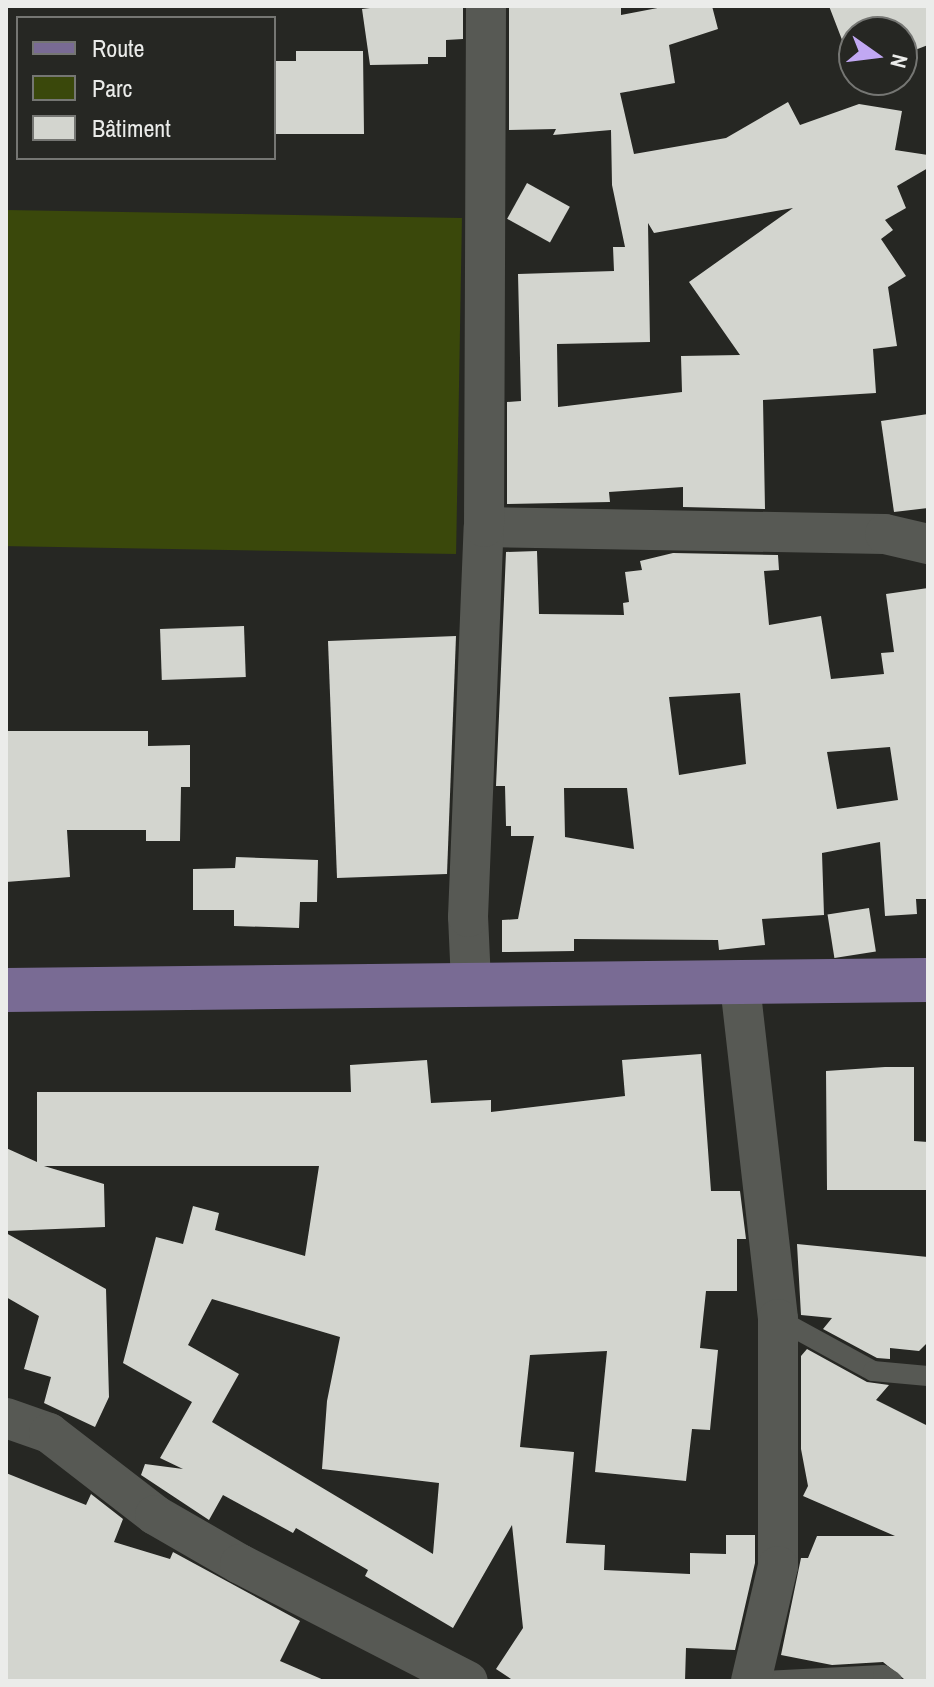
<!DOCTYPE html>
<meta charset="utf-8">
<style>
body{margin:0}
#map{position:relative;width:934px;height:1687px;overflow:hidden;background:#262723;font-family:"Archivo Narrow",sans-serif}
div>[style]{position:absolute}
.green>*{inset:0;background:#3a480b;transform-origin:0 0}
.building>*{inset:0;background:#d3d5cf;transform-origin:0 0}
.lane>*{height:20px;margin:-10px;padding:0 10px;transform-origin:10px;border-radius:10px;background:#575954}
.street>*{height:40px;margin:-20px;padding:0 20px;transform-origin:20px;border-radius:20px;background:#575954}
.primary>*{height:44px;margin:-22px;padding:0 22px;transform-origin:22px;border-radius:22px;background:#796b94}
span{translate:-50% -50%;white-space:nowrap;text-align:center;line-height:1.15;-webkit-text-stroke:8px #262723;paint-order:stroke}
.frame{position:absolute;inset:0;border:8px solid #ebecea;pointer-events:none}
.legend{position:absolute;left:16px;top:16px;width:260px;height:144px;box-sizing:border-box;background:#262723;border:2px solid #757673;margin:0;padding:10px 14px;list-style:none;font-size:24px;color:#ebecea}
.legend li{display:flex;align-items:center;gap:16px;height:40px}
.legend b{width:40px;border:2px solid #757673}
.north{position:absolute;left:838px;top:16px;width:80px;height:80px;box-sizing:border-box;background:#262723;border:2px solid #757673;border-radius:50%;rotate:104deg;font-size:22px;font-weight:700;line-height:32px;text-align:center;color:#ebecea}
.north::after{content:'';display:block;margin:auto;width:28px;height:36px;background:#c1a8f3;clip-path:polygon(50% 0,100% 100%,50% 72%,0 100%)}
</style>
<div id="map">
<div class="green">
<i style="left:6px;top:210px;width:456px;height:336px;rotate:1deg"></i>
</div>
<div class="building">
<i style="clip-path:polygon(386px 6px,463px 6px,463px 39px,446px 40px,446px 57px,428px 57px,428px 64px,370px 65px,362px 9px)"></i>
<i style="clip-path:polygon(evenodd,509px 6px,621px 6px,621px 15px,668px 6px,712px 6px,718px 29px,669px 45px,675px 83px,620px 93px,634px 154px,726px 138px,788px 102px,800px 125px,859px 104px,902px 111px,895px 150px,928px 155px,928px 168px,897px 186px,906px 208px,885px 220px,893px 230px,881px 239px,906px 276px,888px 287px,897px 346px,873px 349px,876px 393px,763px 400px,765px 509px,683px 507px,683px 487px,609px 492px,610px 502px,507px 504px,507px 402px,521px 401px,518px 274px,614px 271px,613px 247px,625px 247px,612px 185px,611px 130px,553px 135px,556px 129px,509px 130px,509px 6px,793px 208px,689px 282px,740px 355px,681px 356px,682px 392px,558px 407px,557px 344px,650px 342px,648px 223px,654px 233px,793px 208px)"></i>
<i style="clip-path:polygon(829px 6px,928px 6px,928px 45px,902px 55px,902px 32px,854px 32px,854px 71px)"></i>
<i style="clip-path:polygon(296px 51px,363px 51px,364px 134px,274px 134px,274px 61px,296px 61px)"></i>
<i style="left:527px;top:183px;width:49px;height:41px;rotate:29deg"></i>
<i style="clip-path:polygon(928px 414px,928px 508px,894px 512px,881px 421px)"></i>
<i style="clip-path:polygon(evenodd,537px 551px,539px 614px,624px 615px,623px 603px,629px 602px,625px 572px,642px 570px,640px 561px,673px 553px,778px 555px,779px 570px,764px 571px,769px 625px,821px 616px,831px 679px,884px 674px,881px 653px,894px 652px,886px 594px,928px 588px,928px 899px,916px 899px,917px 914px,885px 916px,880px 842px,822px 853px,824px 915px,762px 919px,765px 945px,719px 950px,718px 940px,574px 939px,574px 951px,502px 952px,502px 920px,518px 919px,534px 836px,511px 836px,511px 826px,506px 826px,505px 786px,496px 786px,506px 552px,537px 551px,740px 693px,746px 764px,679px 775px,669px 697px,740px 693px,537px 551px,890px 747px,898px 800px,837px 809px,827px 752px,890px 747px,537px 551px,564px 788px,627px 788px,634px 849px,565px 837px,564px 788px)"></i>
<i style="left:244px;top:626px;width:51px;height:84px;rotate:88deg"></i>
<i style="clip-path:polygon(456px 636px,447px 874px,337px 878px,328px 641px)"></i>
<i style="clip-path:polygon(6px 731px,148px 731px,148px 746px,190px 745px,190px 787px,181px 787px,180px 841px,146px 841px,146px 830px,67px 830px,70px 877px,6px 882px)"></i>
<i style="clip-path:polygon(236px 857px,318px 860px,317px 902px,300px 902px,299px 928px,234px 926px,234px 910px,193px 910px,193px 869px,235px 868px)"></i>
<i style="left:869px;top:908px;width:44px;height:42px;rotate:81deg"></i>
<i style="clip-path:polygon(evenodd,701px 1054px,711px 1191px,740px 1191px,746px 1239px,737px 1239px,737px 1291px,706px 1291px,700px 1348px,718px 1350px,710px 1430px,692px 1429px,686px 1481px,595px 1472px,607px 1351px,530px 1355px,520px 1447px,574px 1452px,566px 1543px,605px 1545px,604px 1570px,690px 1574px,690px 1553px,726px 1554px,726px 1535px,755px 1535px,755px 1563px,735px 1650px,686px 1648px,685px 1681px,514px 1681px,496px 1669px,523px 1628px,512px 1525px,453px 1628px,365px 1576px,368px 1570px,296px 1528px,293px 1533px,223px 1495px,209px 1520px,141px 1475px,145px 1464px,183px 1469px,160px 1458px,192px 1402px,123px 1363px,156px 1237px,183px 1244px,193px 1206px,219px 1213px,215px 1230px,305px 1256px,319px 1166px,44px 1166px,104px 1184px,105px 1227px,6px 1231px,6px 1148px,37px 1162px,37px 1092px,351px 1092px,350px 1065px,427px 1060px,431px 1103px,491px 1100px,491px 1112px,625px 1096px,622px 1060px,701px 1054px,212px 1299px,340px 1337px,327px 1401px,322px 1469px,439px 1483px,433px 1554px,212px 1422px,239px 1374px,188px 1345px,212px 1299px)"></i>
<i style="clip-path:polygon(885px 1067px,914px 1067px,914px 1141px,928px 1142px,928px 1190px,827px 1190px,826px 1071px)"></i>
<i style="clip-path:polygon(6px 1233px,106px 1289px,109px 1397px,95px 1427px,44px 1403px,51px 1377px,24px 1369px,39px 1316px,6px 1297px)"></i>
<i style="clip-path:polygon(797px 1244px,928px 1257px,928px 1342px,919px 1351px,890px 1348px,890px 1359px,877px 1358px,823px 1329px,832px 1318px,801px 1315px)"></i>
<i style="clip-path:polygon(807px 1349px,867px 1382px,889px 1385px,876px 1400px,928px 1426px,928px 1681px,904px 1679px,883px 1662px,832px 1665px,781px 1655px,801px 1558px,808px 1558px,817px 1536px,895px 1536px,803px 1496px,808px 1486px,801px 1449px,801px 1356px)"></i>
<i style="clip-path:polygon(6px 1473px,86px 1505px,91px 1494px,123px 1519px,114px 1542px,170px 1559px,173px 1552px,300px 1621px,280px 1661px,326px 1681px,6px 1681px)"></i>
</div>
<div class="lane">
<i style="left:778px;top:1319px;width:108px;rotate:28.7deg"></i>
<i style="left:873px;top:1371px;width:55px;rotate:5.2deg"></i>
<i style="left:764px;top:1681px;width:119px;rotate:-2.9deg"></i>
<i style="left:883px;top:1675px;width:11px;rotate:34deg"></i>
</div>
<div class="street">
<i style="left:484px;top:527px;width:401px;rotate:1deg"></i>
<i style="left:885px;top:534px;width:44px;rotate:13.1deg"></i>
<i style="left:471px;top:982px;width:65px;rotate:-92.6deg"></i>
<i style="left:468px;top:917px;width:390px;rotate:-87.7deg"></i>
<i style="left:484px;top:527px;width:521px;rotate:-89.78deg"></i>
<i style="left:740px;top:985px;width:336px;rotate:83.5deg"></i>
<i style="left:778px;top:1319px;width:247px;rotate:90deg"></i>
<i style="left:778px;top:1566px;width:118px;rotate:103.2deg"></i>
<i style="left:6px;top:1418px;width:46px;rotate:19.2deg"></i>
<i style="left:49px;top:1433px;width:134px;rotate:37.7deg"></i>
<i style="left:155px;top:1515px;width:98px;rotate:30deg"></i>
<i style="left:240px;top:1564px;width:256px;rotate:27.2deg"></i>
</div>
<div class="primary">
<i style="left:6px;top:990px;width:922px;rotate:-0.62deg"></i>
</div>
<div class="frame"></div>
<ul class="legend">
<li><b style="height:10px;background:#796b94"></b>Route</li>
<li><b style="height:22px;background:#3a480b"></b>Parc</li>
<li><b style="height:22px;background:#d3d5cf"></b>Bâtiment</li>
</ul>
<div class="north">N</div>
</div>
